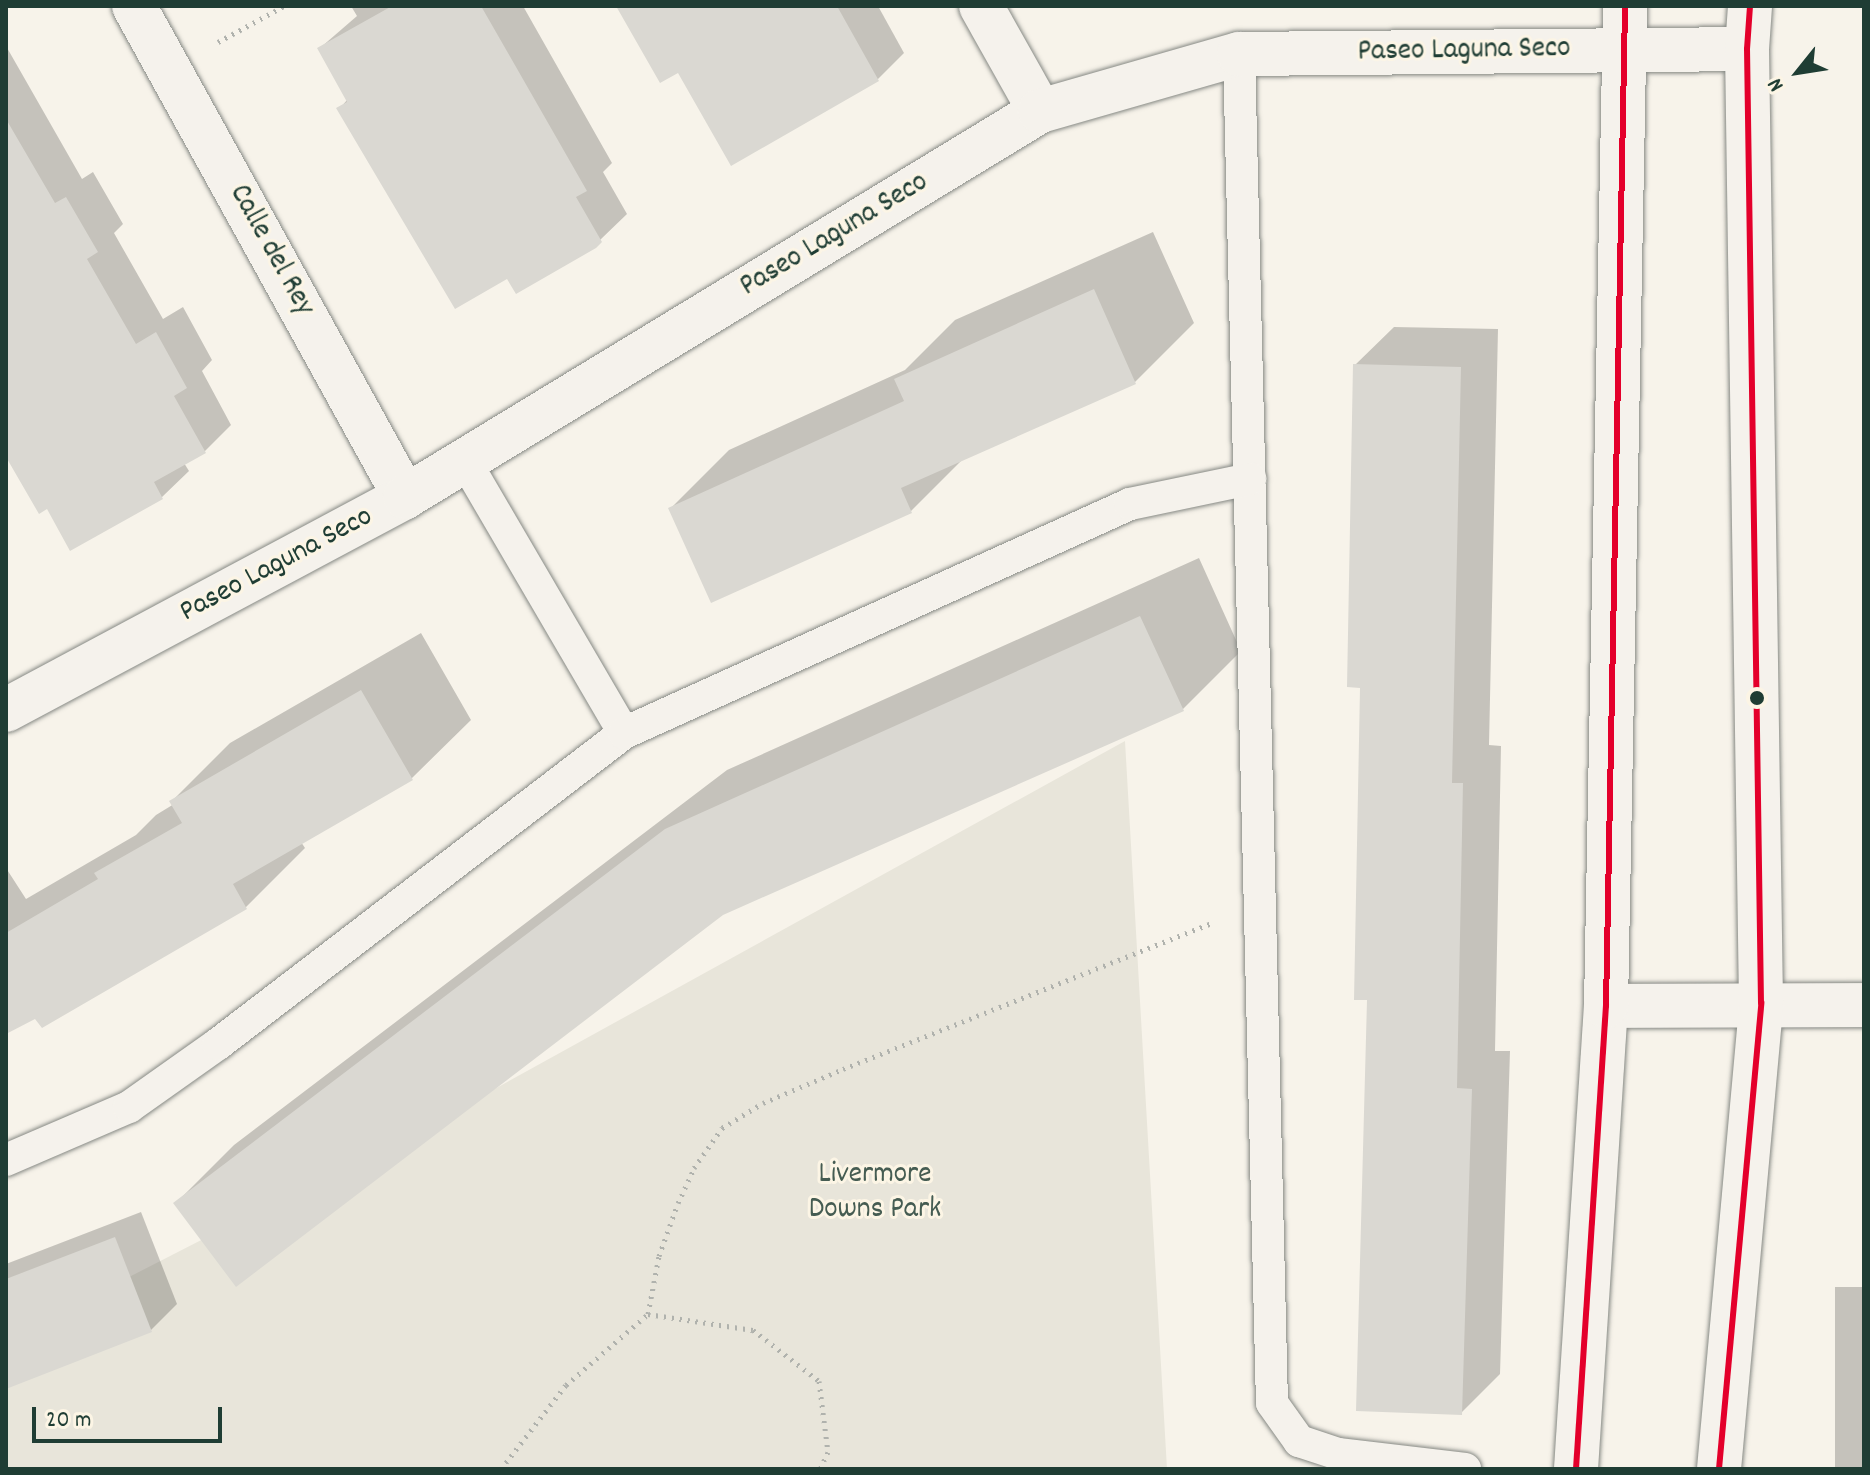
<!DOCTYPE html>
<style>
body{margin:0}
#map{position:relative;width:1870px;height:1475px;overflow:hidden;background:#f7f3ea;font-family:Dekko,sans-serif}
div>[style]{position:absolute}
.green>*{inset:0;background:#e8e5da}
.shadow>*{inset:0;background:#0003;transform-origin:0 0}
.building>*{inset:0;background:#dad8d2}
.path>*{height:5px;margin-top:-2.5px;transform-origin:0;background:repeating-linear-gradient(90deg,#b0b2ad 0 2px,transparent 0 8px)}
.roads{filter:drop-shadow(0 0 2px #868984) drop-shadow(0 0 2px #868984)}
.lane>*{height:32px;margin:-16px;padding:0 16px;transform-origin:16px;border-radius:16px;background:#f5f2ec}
.street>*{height:44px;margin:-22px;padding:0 22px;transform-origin:22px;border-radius:22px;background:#f5f2ec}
.secondary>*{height:44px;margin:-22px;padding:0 22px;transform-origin:22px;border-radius:22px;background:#f5f2ec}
.bus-1>*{height:6px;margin:-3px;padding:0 3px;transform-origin:3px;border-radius:3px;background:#e4002b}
.dots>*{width:22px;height:22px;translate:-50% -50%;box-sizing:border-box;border:4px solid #fcf5e5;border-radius:50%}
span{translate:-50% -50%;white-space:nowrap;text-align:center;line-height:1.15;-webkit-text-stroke:6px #fcf5e5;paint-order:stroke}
.street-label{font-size:30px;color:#1f3d34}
.park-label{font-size:30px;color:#455c52}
.frame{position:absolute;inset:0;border:8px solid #1f3d34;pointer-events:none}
.north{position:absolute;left:1758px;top:32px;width:80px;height:80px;-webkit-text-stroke:6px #fcf5e5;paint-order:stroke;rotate:240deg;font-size:22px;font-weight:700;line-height:32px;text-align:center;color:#1f3d34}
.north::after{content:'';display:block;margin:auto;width:28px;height:36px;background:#1f3d34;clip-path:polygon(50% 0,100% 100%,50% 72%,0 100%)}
.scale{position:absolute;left:32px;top:1407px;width:190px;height:36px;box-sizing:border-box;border:4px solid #1f3d34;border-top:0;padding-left:10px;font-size:24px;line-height:28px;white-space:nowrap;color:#1f3d34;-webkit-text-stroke:6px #fcf5e5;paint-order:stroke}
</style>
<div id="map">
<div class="green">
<i style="clip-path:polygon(1125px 741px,1167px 1469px,6px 1469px,6px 1340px,469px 1103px)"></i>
</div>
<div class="shadow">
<i style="clip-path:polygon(351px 6px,523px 6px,612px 163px,603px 172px,627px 214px,600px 240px,507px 277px,339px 109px,348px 99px,320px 48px,357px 16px)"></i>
<i style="clip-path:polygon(618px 6px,878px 6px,904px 53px,878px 79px,678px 70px)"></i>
<i style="clip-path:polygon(6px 46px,82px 179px,93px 172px,123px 224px,114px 233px,163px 319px,183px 307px,212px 360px,202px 371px,231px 425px,205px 451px,184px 463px,189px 471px,162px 497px,71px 549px,6px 436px)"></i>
<i style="clip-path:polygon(1153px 232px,1194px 323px,1135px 382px,965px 457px,911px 511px,670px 509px,729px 450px,905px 370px,955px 320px)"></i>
<i style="clip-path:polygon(1394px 327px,1498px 329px,1489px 745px,1501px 746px,1495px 1051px,1510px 1051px,1500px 1374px,1461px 1413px,1369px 998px,1355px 365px)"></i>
<i style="clip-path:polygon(1199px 558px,1241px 651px,1182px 710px,722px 913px,176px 1203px,234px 1145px,727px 770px)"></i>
<i style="clip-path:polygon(421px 633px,471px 720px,412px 778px,301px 842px,305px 848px,246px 907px,43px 1026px,35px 1016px,6px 1032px,6px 868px,26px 899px,136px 835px,156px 815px,174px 804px,172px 801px,230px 743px)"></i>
<i style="clip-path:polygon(141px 1212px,177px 1304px,151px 1330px,6px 1387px,6px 1264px)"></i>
<i style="left:1864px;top:1287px;width:182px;height:29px;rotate:90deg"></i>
</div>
<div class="building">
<i style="clip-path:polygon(392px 6px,481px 6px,587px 191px,576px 197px,602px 242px,596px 248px,516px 294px,507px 279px,455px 309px,336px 108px,347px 102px,317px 48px)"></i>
<i style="clip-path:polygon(616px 6px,837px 6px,879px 81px,731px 166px,678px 73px,660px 83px)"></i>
<i style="clip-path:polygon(6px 119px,55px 203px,66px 197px,98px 252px,87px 259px,136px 344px,156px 332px,187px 388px,174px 396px,206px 453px,154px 482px,163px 499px,70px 551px,47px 509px,39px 514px,6px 457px)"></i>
<i style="clip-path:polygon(1094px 289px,1136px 384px,901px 488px,912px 513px,711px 603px,668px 508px,904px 401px,894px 379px)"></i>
<i style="clip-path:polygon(1353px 364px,1461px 367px,1452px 783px,1463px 783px,1457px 1088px,1472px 1089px,1462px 1415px,1356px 1411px,1367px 1000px,1354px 1000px,1360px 688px,1347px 687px)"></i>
<i style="clip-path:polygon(1140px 616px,1184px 711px,723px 915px,236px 1287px,173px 1203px,665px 829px)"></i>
<i style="clip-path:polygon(361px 690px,413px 780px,233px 884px,247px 909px,42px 1028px,35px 1019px,6px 1034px,6px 933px,98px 879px,94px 873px,182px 823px,169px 801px)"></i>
<i style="clip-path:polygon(115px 1237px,152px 1332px,6px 1389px,6px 1279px)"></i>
</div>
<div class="path">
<i style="left:218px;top:42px;width:75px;rotate:-28.6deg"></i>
<i style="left:648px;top:1314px;width:59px;rotate:-79.3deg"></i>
<i style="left:659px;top:1256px;width:56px;rotate:-70.3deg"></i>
<i style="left:678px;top:1203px;width:38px;rotate:-65deg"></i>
<i style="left:694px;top:1168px;width:49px;rotate:-55deg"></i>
<i style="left:722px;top:1128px;width:48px;rotate:-31.4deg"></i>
<i style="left:763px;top:1103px;width:87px;rotate:-23deg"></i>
<i style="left:843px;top:1069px;width:397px;rotate:-21.6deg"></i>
<i style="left:501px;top:1469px;width:106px;rotate:-52.3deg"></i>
<i style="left:566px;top:1385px;width:108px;rotate:-40.9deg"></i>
<i style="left:648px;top:1314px;width:106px;rotate:8.7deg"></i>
<i style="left:753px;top:1330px;width:83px;rotate:37.7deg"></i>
<i style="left:819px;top:1381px;width:72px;rotate:82.8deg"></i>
<i style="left:828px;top:1452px;width:19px;rotate:115deg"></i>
</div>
<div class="roads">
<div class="lane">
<i style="left:1239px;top:54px;width:1349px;rotate:88.6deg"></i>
<i style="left:1272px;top:1403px;width:47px;rotate:54.6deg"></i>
<i style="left:1299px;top:1441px;width:41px;rotate:18.4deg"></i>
<i style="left:1338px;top:1454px;width:128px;rotate:6.7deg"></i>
<i style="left:465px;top:461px;width:315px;rotate:59.7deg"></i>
<i style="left:6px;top:1160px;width:134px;rotate:-23.3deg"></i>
<i style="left:129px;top:1107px;width:109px;rotate:-35.3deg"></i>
<i style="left:218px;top:1044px;width:511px;rotate:-37.45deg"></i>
<i style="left:624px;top:733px;width:555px;rotate:-24.35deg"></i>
<i style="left:1130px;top:504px;width:123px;rotate:-11.8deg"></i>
</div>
<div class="street">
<i style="left:134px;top:6px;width:561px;rotate:61.1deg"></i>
<i style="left:981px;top:6px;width:120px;rotate:60.7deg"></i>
<i style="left:6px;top:710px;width:452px;rotate:-28.1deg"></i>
<i style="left:405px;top:497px;width:743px;rotate:-31.29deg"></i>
<i style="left:1040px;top:111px;width:207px;rotate:-16deg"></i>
<i style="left:1239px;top:54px;width:508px;rotate:-0.56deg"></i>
</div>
<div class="secondary">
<i style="left:1606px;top:1006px;width:258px;rotate:-0.2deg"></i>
<i style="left:1576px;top:1469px;width:464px;rotate:-86.3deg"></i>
<i style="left:1606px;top:1006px;width:1000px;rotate:-88.91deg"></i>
<i style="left:1719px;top:1469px;width:468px;rotate:-84.8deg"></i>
<i style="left:1761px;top:1003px;width:954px;rotate:-90.84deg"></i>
<i style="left:1747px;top:49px;width:43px;rotate:-86deg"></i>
</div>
</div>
<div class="bus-1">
<i style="left:1576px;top:1469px;width:464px;rotate:-86.3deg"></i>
<i style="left:1606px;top:1006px;width:1000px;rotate:-88.91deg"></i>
<i style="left:1719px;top:1469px;width:468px;rotate:-84.8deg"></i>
<i style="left:1761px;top:1003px;width:954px;rotate:-90.84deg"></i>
<i style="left:1747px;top:49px;width:43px;rotate:-86deg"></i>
</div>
<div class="dots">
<i style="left:1757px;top:698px;background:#1f3d34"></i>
</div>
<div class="street-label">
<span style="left:1464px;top:52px;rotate:-1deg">Paseo Laguna Seco</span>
<span style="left:835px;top:236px;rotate:-31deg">Paseo Laguna Seco</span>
<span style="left:270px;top:251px;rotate:61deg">Calle del Rey</span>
<span style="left:277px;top:566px;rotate:-28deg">Paseo Laguna Seco</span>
</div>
<div class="park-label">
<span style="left:875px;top:1193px">Livermore<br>Downs Park</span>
</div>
<div class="frame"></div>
<div class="north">N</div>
<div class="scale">20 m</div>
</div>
